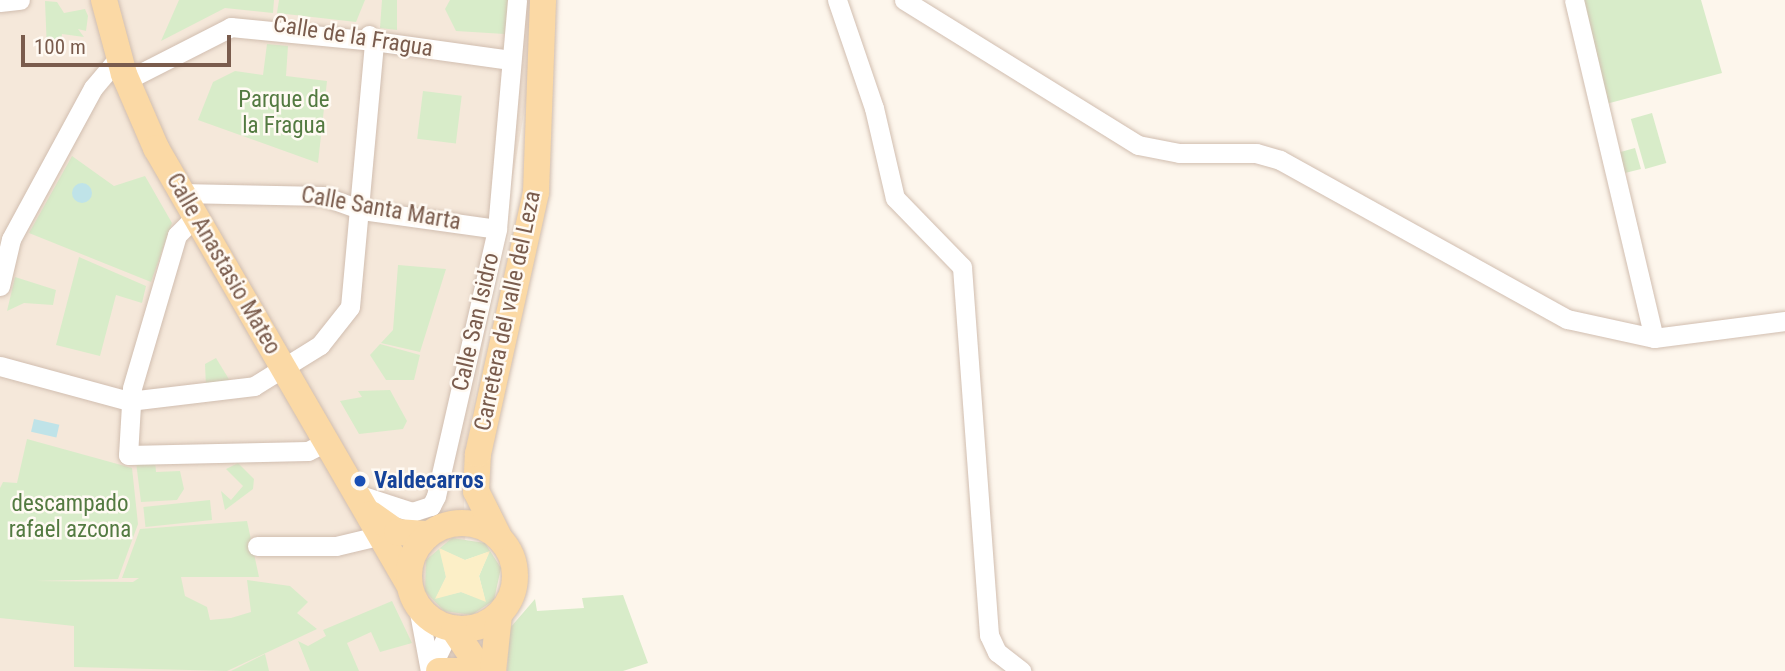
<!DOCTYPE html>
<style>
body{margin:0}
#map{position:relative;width:1785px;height:671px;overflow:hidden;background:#fdf6ec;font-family:"Roboto Condensed",sans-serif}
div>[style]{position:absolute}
.residential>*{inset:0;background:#f5e8da}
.green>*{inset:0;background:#d8ecc9;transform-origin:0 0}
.sand>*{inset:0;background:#fcefc7}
.water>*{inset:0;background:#bfe3e8;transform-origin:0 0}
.round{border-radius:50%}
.roads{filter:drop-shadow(0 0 2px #d1beb0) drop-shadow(0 0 2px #d1beb0)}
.minor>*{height:19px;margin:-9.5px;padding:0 9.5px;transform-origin:9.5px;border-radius:9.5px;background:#fff}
.major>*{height:26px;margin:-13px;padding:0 13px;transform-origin:13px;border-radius:13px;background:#fbd9a5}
.major>.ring{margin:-13px;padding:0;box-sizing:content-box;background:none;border:26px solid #fbd9a5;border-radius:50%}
.dots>*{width:19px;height:19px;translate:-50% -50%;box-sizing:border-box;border:4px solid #fffaf3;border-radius:50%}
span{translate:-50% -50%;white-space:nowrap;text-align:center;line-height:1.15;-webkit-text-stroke:5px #fffaf3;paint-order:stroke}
.street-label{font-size:23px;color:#7a5c4d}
.park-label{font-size:23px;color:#537a41}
.transit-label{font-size:23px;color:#164399;font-weight:700}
.left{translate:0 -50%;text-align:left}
.scale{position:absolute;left:21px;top:35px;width:210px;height:32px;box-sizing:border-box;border:4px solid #7a5c4d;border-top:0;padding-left:9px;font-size:21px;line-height:24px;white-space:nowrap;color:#7a5c4d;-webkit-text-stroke:5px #fffaf3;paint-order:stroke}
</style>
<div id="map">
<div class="residential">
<i style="clip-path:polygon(0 0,537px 0,529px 84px,463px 465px,469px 671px,0 671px)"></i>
</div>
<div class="green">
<i style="clip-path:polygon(179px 0,274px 0,273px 13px,225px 8px,161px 41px)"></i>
<i style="clip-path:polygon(279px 0,365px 0,356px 22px,277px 13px)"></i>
<i style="clip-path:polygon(382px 0,397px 0,397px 30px,380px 28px)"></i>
<i style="clip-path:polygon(450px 0,508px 0,505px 34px,456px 31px,445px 9px)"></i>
<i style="clip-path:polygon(1579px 0,1701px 0,1722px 73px,1606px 104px)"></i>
<i style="clip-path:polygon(45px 1px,57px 2px,64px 13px,85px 9px,88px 16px,86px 31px,78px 29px,84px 37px,62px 34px,60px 52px,47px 51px)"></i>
<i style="clip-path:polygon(267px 44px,288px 46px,286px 76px,327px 81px,318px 163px,198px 120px,213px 82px,235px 71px,263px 75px)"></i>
<i style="left:423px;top:91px;width:39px;height:48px;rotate:7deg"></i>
<i style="left:1652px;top:113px;width:52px;height:22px;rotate:74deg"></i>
<i style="clip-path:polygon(1635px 148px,1641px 169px,1625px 173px,1617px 153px)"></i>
<i style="clip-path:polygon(72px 156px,114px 186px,145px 176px,172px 223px,151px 282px,29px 233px)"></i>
<i style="clip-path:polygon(79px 257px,146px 286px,142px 303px,116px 295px,100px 356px,56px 345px)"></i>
<i style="clip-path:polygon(398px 265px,446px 269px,420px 352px,381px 343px,393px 330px)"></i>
<i style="clip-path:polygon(15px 277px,56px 290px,53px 305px,24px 303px,7px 311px)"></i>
<i style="clip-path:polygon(380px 344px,420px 355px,414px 380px,386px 380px,370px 355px)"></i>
<i style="clip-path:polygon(216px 358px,230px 381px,206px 387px,205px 364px)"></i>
<i style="clip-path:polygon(390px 390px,407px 421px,403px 429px,359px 434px,340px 401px,362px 397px,358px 391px)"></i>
<i style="clip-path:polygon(27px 439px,132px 468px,138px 524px,118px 579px,36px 581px,133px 582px,139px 578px,122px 578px,140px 529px,247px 521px,259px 577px,181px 577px,185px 596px,207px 607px,210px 620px,231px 618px,251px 612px,247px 580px,290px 586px,308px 602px,297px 613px,317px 629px,227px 671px,74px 667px,74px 626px,0 618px,0 488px,3px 482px,17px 483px)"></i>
<i style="clip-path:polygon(155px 461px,156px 472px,180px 471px,184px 489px,177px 500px,141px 502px,136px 462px)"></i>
<i style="clip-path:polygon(238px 463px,254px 479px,253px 489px,225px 510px,221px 491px,231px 500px,243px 486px,226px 469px)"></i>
<i style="left:210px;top:500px;width:20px;height:67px;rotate:84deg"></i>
<i style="clip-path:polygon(evenodd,452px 538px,485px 543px,501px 568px,494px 600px,472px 615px,444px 611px,425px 591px,426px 560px,452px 538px,440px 549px,465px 560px,489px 552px,479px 576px,485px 600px,461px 592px,436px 598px,446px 577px,440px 549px)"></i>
<i style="clip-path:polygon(623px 595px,648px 663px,623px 671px,507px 671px,510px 628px,535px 599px,537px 611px,584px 608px,582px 598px)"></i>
<i style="clip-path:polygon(392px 601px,412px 643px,380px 652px,371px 632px,347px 643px,359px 671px,310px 671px,298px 641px,308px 646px,326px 636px,323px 630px)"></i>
<i style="clip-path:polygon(265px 654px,269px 671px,231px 671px)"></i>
</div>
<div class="sand">
<i style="clip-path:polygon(439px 548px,465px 560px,490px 551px,479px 576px,486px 602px,461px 592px,435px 599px,446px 577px)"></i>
</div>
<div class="water">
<i class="round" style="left:72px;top:183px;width:20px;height:20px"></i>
<i style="left:34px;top:419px;width:26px;height:13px;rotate:13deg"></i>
</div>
<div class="roads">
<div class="minor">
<i style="left:837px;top:0;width:114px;rotate:71.1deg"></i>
<i style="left:874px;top:108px;width:92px;rotate:76.9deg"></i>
<i style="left:895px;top:198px;width:96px;rotate:45.8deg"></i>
<i style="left:962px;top:267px;width:369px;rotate:85.8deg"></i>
<i style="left:989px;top:635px;width:19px;rotate:65deg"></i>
<i style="left:997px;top:652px;width:31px;rotate:38deg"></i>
<i style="left:904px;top:0;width:275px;rotate:31.8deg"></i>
<i style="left:1138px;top:145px;width:42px;rotate:11deg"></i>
<i style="left:1179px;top:153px;width:77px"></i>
<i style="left:1256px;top:153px;width:25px;rotate:16deg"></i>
<i style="left:1280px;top:160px;width:328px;rotate:29deg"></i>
<i style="left:1567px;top:319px;width:89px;rotate:12.3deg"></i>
<i style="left:1654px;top:338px;width:132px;rotate:-7.4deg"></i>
<i style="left:1574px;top:0;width:347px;rotate:76.7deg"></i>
<i style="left:0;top:2px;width:20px;rotate:-6deg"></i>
<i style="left:369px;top:35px;width:8px;rotate:50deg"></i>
<i style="left:374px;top:41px;width:138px;rotate:7.9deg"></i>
<i style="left:180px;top:193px;width:143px;rotate:1.2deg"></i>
<i style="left:323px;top:196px;width:41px;rotate:19.7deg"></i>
<i style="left:362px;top:210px;width:136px;rotate:8deg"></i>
<i style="left:195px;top:217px;width:25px;rotate:135deg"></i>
<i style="left:177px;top:235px;width:159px;rotate:106.4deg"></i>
<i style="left:132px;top:388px;width:67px;rotate:93.4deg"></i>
<i style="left:128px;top:455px;width:180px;rotate:-1.3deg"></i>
<i style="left:308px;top:451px;width:22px;rotate:-27deg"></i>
<i style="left:0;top:286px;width:48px;rotate:-76.8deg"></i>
<i style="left:11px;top:239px;width:172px;rotate:-61.5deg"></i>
<i style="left:93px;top:88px;width:42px;rotate:-49.8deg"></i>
<i style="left:0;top:366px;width:134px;rotate:15.2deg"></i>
<i style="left:129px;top:401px;width:126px;rotate:-6.8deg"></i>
<i style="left:254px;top:386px;width:78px;rotate:-31.8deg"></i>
<i style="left:320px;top:345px;width:48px;rotate:-51.7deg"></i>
<i style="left:350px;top:307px;width:267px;rotate:-84.8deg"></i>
<i style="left:374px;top:41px;width:144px;rotate:-174.4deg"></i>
<i style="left:231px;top:27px;width:117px;rotate:153deg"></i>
<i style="left:360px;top:495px;width:55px;rotate:18.1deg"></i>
<i style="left:412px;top:512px;width:20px;rotate:-18deg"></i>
<i style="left:431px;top:506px;width:11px;rotate:-63deg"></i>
<i style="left:436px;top:496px;width:274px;rotate:-77.1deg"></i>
<i style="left:497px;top:229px;width:230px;rotate:-85deg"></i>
<i style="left:257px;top:546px;width:79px"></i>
<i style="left:336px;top:546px;width:56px;rotate:-13.5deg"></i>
<i style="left:418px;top:607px;width:65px;rotate:79.4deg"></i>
<i style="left:430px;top:670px;width:46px;rotate:-64deg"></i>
</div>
<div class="major">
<i style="left:104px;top:0;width:77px;rotate:74.9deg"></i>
<i style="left:124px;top:74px;width:81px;rotate:66.6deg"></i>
<i style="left:156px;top:148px;width:503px;rotate:59.92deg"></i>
<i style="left:371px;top:514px;width:32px;rotate:35deg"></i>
<i style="left:397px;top:532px;width:32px;rotate:4deg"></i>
<i class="ring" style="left:409px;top:523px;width:80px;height:80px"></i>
<i style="left:499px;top:537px;width:51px;rotate:-116.6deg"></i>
<i style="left:476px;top:491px;width:37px;rotate:-87deg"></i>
<i style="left:478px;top:454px;width:268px;rotate:-77.5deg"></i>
<i style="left:536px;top:192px;width:192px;rotate:-87.9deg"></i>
<i style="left:454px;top:630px;width:50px;rotate:55.7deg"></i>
<i style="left:439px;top:671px;width:29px"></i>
<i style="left:493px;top:671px;width:56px;rotate:-83.9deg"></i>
</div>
</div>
<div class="dots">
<i style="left:360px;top:481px;background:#1a4fb4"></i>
</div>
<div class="street-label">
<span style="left:353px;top:37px;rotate:9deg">Calle de la Fragua</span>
<span style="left:381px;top:209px;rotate:10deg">Calle Santa Marta</span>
<span style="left:223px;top:264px;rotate:60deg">Calle Anastasio Mateo</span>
<span style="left:508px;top:311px;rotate:-78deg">Carretera del valle del Leza</span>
<span style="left:476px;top:322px;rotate:-77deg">Calle San Isidro</span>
</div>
<div class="park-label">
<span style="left:284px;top:113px">Parque de<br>la Fragua</span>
<span style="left:70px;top:517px">descampado<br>rafael azcona</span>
</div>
<div class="transit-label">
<span class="left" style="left:374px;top:481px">Valdecarros</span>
</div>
<div class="scale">100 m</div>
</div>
